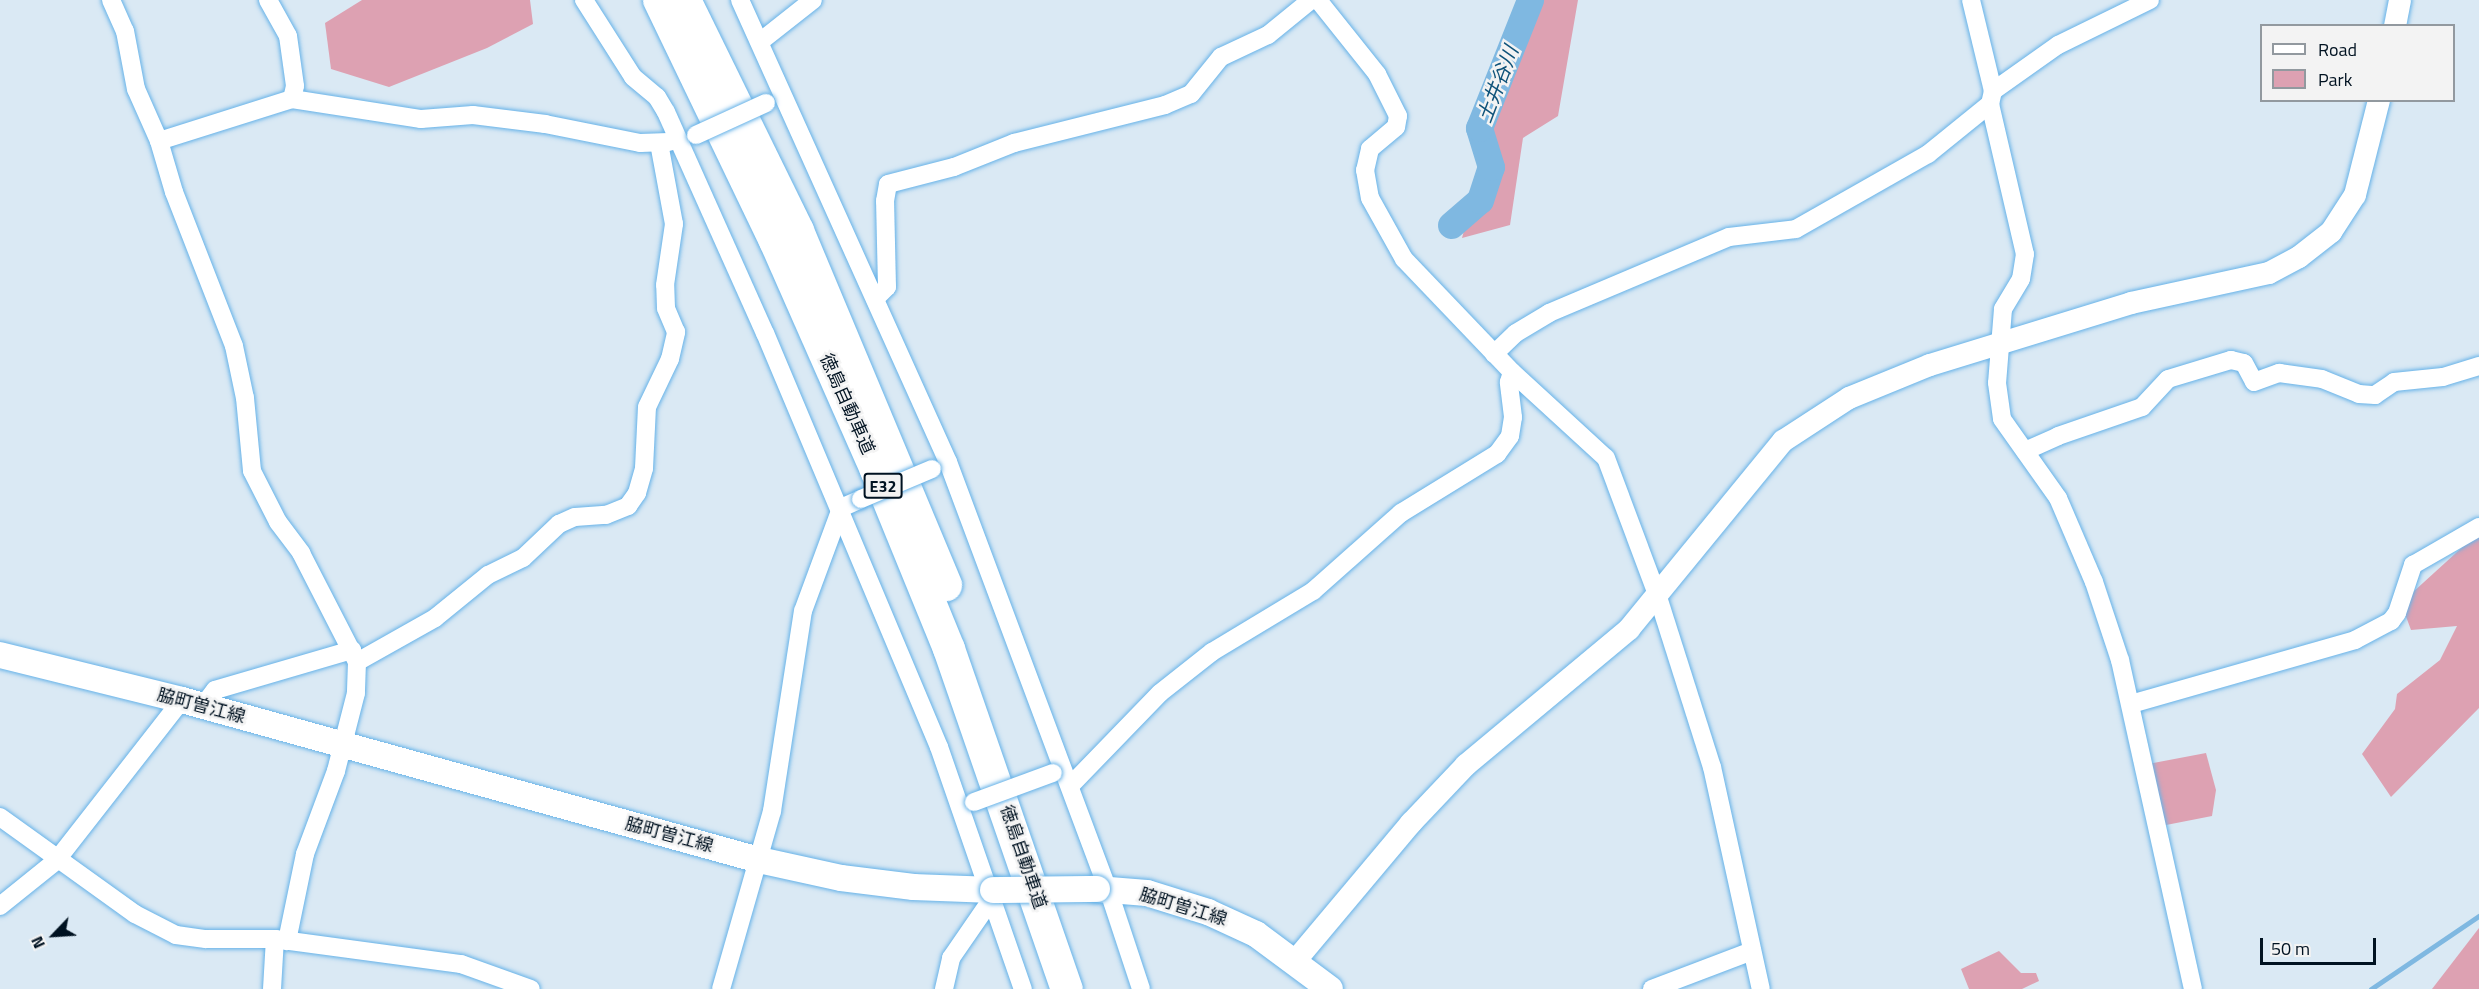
<!DOCTYPE html>
<meta charset="utf-8">
<style>
body{margin:0}
#map{position:relative;width:2479px;height:989px;overflow:hidden;background:#dae9f4;font-family:"Titillium Web","Noto Sans JP",sans-serif}
div>[style]{position:absolute}
.green>*{inset:0;background:#dda1b2}
.stream>*{height:4.5px;margin:-2.25px;padding:0 2.25px;transform-origin:2.25px;border-radius:2.25px;background:#7fb8e1}
.river>*{height:27px;margin:-13.5px;padding:0 13.5px;transform-origin:13.5px;border-radius:13.5px;background:#7fb8e1}
.roads{filter:drop-shadow(0 0 2px #66b2e8) drop-shadow(0 0 2px #66b2e8)}
.minor>*{height:18px;margin:-9px;padding:0 9px;transform-origin:9px;border-radius:9px;background:#fff}
.tertiary>*{height:22px;margin:-11px;padding:0 11px;transform-origin:11px;border-radius:11px;background:#fff}
.secondary>*{height:26px;margin:-13px;padding:0 13px;transform-origin:13px;border-radius:13px;background:#fff}
.motorway>*{height:32px;margin:-16px;padding:0 16px;transform-origin:16px;border-radius:16px;background:#fff}
.bridges{filter:drop-shadow(0 0 2px #66b2e8) drop-shadow(0 0 2px #66b2e8)}
.minor-bridge>*{height:18px;margin:-9px;padding:0 9px;transform-origin:9px;border-radius:9px;background:#fff}
.secondary-bridge>*{height:26px;margin:-13px;padding:0 13px;transform-origin:13px;border-radius:13px;background:#fff}
span{translate:-50% -50%;white-space:nowrap;text-align:center;line-height:1.15;-webkit-text-stroke:5px #f3f3f3;paint-order:stroke}
.shield-label span{padding:2px 4px;background:#f3f3f3;border:2px solid;border-radius:4px;-webkit-text-stroke-width:0}
.shield-label{font-size:16px;color:#001221;font-weight:700}
.street-label{font-size:18px;color:#001221}
.water-label{font-size:20px;color:#0f537a;font-style:italic}
.legend{position:absolute;left:2260px;top:24px;width:195px;height:78px;box-sizing:border-box;background:#f3f3f3;border:2px solid #92999f;margin:0;padding:8px 10px;list-style:none;font-size:18px;color:#001221}
.legend li{display:flex;align-items:center;gap:12px;height:30px}
.legend b{width:30px;border:2px solid #92999f}
.north{position:absolute;left:24px;top:905px;width:60px;height:60px;-webkit-text-stroke:4px #f3f3f3;paint-order:stroke;rotate:245deg;font-size:16px;font-weight:700;line-height:24px;text-align:center;color:#001221}
.north::after{content:'';display:block;margin:auto;width:21px;height:27px;background:#001221;clip-path:polygon(50% 0,100% 100%,50% 72%,0 100%)}
.scale{position:absolute;left:2260px;top:938px;width:116px;height:27px;box-sizing:border-box;border:3px solid #001221;border-top:0;padding-left:8px;font-size:18px;line-height:21px;white-space:nowrap;color:#001221;-webkit-text-stroke:4px #f3f3f3;paint-order:stroke}
</style>
<div id="map">
<div class="green">
<i style="clip-path:polygon(362px 0,530px 0,533px 24px,487px 48px,389px 87px,331px 69px,325px 23px)"></i>
<i style="clip-path:polygon(1526px 0,1578px 0,1558px 116px,1523px 138px,1510px 225px,1462px 238px)"></i>
<i style="clip-path:polygon(2479px 532px,2479px 708px,2391px 797px,2362px 754px,2395px 709px,2397px 694px,2440px 660px,2457px 626px,2411px 630px,2401px 603px)"></i>
<i style="clip-path:polygon(2206px 753px,2216px 790px,2212px 816px,2161px 826px,2148px 764px)"></i>
<i style="clip-path:polygon(2479px 928px,2479px 989px,2432px 989px)"></i>
<i style="clip-path:polygon(1999px 951px,2021px 973px,2036px 973px,2039px 981px,2022px 989px,1969px 989px,1961px 969px)"></i>
</div>
<div class="stream">
<i style="left:2371px;top:989px;width:130px;rotate:-34.1deg"></i>
</div>
<div class="river">
<i style="left:1451px;top:225px;width:38px;rotate:-41deg"></i>
<i style="left:1480px;top:200px;width:35px;rotate:-72deg"></i>
<i style="left:1491px;top:167px;width:41px;rotate:-107.1deg"></i>
<i style="left:1479px;top:128px;width:138px;rotate:-68.3deg"></i>
</div>
<div class="roads">
<div class="minor">
<i style="left:111px;top:0;width:34px;rotate:66deg"></i>
<i style="left:125px;top:31px;width:59px;rotate:79.3deg"></i>
<i style="left:136px;top:89px;width:57px;rotate:66.1deg"></i>
<i style="left:159px;top:141px;width:53px;rotate:73.6deg"></i>
<i style="left:174px;top:192px;width:165px;rotate:68.7deg"></i>
<i style="left:234px;top:346px;width:53px;rotate:78.1deg"></i>
<i style="left:245px;top:398px;width:73px;rotate:84.5deg"></i>
<i style="left:252px;top:471px;width:57px;rotate:63deg"></i>
<i style="left:278px;top:522px;width:39px;rotate:53deg"></i>
<i style="left:301px;top:553px;width:123px;rotate:62.8deg"></i>
<i style="left:357px;top:662px;width:31px;rotate:92deg"></i>
<i style="left:356px;top:693px;width:81px;rotate:104.4deg"></i>
<i style="left:336px;top:771px;width:89px;rotate:110.5deg"></i>
<i style="left:305px;top:854px;width:89px;rotate:101.7deg"></i>
<i style="left:268px;top:0;width:41px;rotate:60.9deg"></i>
<i style="left:288px;top:36px;width:50px;rotate:82deg"></i>
<i style="left:295px;top:86px;width:13px;rotate:103deg"></i>
<i style="left:584px;top:0;width:91px;rotate:57.5deg"></i>
<i style="left:633px;top:77px;width:31px;rotate:40deg"></i>
<i style="left:657px;top:97px;width:17px;rotate:59deg"></i>
<i style="left:666px;top:112px;width:242px;rotate:65.9deg"></i>
<i style="left:765px;top:333px;width:449px;rotate:67.2deg"></i>
<i style="left:939px;top:747px;width:256px;rotate:70.9deg"></i>
<i style="left:740px;top:0;width:507px;rotate:65.76deg"></i>
<i style="left:948px;top:462px;width:456px;rotate:69.5deg"></i>
<i style="left:1108px;top:889px;width:105px;rotate:71.7deg"></i>
<i style="left:1318px;top:0;width:95px;rotate:51.4deg"></i>
<i style="left:1377px;top:74px;width:47px;rotate:63.4deg"></i>
<i style="left:1398px;top:116px;width:11px;rotate:100deg"></i>
<i style="left:1396px;top:127px;width:34px;rotate:140deg"></i>
<i style="left:1370px;top:149px;width:22px;rotate:103deg"></i>
<i style="left:1365px;top:170px;width:28px;rotate:80deg"></i>
<i style="left:1370px;top:198px;width:70px;rotate:60.9deg"></i>
<i style="left:1404px;top:259px;width:156px;rotate:46.3deg"></i>
<i style="left:1512px;top:372px;width:127px;rotate:42.5deg"></i>
<i style="left:1606px;top:458px;width:148px;rotate:69.5deg"></i>
<i style="left:1658px;top:597px;width:178px;rotate:72.4deg"></i>
<i style="left:1712px;top:767px;width:227px;rotate:77.6deg"></i>
<i style="left:1971px;top:0;width:94px;rotate:76.4deg"></i>
<i style="left:2150px;top:0;width:102px;rotate:153.9deg"></i>
<i style="left:2058px;top:45px;width:80px;rotate:144.7deg"></i>
<i style="left:1993px;top:91px;width:13px;rotate:103deg"></i>
<i style="left:1990px;top:104px;width:154px;rotate:76.9deg"></i>
<i style="left:2025px;top:254px;width:25px;rotate:99deg"></i>
<i style="left:2021px;top:279px;width:35px;rotate:121deg"></i>
<i style="left:2003px;top:309px;width:74px;rotate:94.6deg"></i>
<i style="left:1997px;top:383px;width:36px;rotate:82deg"></i>
<i style="left:2002px;top:419px;width:97px;rotate:54.7deg"></i>
<i style="left:2058px;top:498px;width:91px;rotate:66.8deg"></i>
<i style="left:2094px;top:582px;width:82px;rotate:71.6deg"></i>
<i style="left:2120px;top:660px;width:337px;rotate:77.5deg"></i>
<i style="left:761px;top:41px;width:66px;rotate:-38.3deg"></i>
<i style="left:159px;top:141px;width:139px;rotate:-17.5deg"></i>
<i style="left:292px;top:99px;width:131px;rotate:8.8deg"></i>
<i style="left:421px;top:119px;width:52px;rotate:-4.4deg"></i>
<i style="left:473px;top:115px;width:73px;rotate:7.1deg"></i>
<i style="left:545px;top:124px;width:97px;rotate:11.3deg"></i>
<i style="left:640px;top:143px;width:29px;rotate:-2deg"></i>
<i style="left:875px;top:299px;width:17px;rotate:-45deg"></i>
<i style="left:887px;top:287px;width:86px;rotate:-91.3deg"></i>
<i style="left:885px;top:201px;width:17px;rotate:-80deg"></i>
<i style="left:888px;top:184px;width:68px;rotate:-14.4deg"></i>
<i style="left:954px;top:167px;width:65px;rotate:-21.8deg"></i>
<i style="left:1014px;top:143px;width:156px;rotate:-14.1deg"></i>
<i style="left:1165px;top:105px;width:28px;rotate:-23deg"></i>
<i style="left:1191px;top:94px;width:48px;rotate:-51deg"></i>
<i style="left:1221px;top:57px;width:52px;rotate:-25.1deg"></i>
<i style="left:1268px;top:35px;width:55px;rotate:-39.1deg"></i>
<i style="left:1494px;top:354px;width:30px;rotate:-44deg"></i>
<i style="left:1516px;top:333px;width:39px;rotate:-31deg"></i>
<i style="left:1549px;top:313px;width:195px;rotate:-22.9deg"></i>
<i style="left:1729px;top:237px;width:67px;rotate:-6.8deg"></i>
<i style="left:1796px;top:229px;width:152px;rotate:-29.6deg"></i>
<i style="left:1928px;top:154px;width:80px;rotate:-38.9deg"></i>
<i style="left:2025px;top:451px;width:36px;rotate:-24deg"></i>
<i style="left:2058px;top:436px;width:89px;rotate:-19deg"></i>
<i style="left:2142px;top:407px;width:38px;rotate:-47deg"></i>
<i style="left:2168px;top:379px;width:66px;rotate:-16.8deg"></i>
<i style="left:2231px;top:360px;width:13px;rotate:13deg"></i>
<i style="left:2244px;top:363px;width:21px;rotate:62deg"></i>
<i style="left:2254px;top:382px;width:27px;rotate:-20deg"></i>
<i style="left:2279px;top:373px;width:43px;rotate:7.9deg"></i>
<i style="left:2322px;top:379px;width:40px;rotate:22deg"></i>
<i style="left:2359px;top:394px;width:16px;rotate:4deg"></i>
<i style="left:2375px;top:395px;width:23px;rotate:-34deg"></i>
<i style="left:2394px;top:382px;width:49px;rotate:-5.8deg"></i>
<i style="left:2443px;top:377px;width:38px;rotate:-17deg"></i>
<i style="left:357px;top:662px;width:90px;rotate:-29.4deg"></i>
<i style="left:435px;top:618px;width:68px;rotate:-39.1deg"></i>
<i style="left:488px;top:575px;width:39px;rotate:-26deg"></i>
<i style="left:523px;top:558px;width:50px;rotate:-43.4deg"></i>
<i style="left:559px;top:524px;width:17px;rotate:-24deg"></i>
<i style="left:575px;top:517px;width:31px;rotate:-4deg"></i>
<i style="left:606px;top:515px;width:24px;rotate:-22deg"></i>
<i style="left:628px;top:506px;width:16px;rotate:-55deg"></i>
<i style="left:637px;top:493px;width:26px;rotate:-74deg"></i>
<i style="left:644px;top:468px;width:61px;rotate:-87.2deg"></i>
<i style="left:647px;top:407px;width:53px;rotate:-64.4deg"></i>
<i style="left:670px;top:359px;width:28px;rotate:-77deg"></i>
<i style="left:676px;top:332px;width:26px;rotate:-113deg"></i>
<i style="left:666px;top:308px;width:23px;rotate:-92deg"></i>
<i style="left:665px;top:285px;width:62px;rotate:-81.6deg"></i>
<i style="left:674px;top:224px;width:82px;rotate:-100.5deg"></i>
<i style="left:2131px;top:704px;width:233px;rotate:-15.9deg"></i>
<i style="left:2355px;top:640px;width:41px;rotate:-27.8deg"></i>
<i style="left:2391px;top:621px;width:10px;rotate:-53deg"></i>
<i style="left:2397px;top:613px;width:51px;rotate:-71.6deg"></i>
<i style="left:2413px;top:565px;width:76px;rotate:-29.9deg"></i>
<i style="left:203px;top:706px;width:20px;rotate:-53deg"></i>
<i style="left:215px;top:690px;width:143px;rotate:-16.3deg"></i>
<i style="left:1070px;top:786px;width:129px;rotate:-45.9deg"></i>
<i style="left:1160px;top:693px;width:66px;rotate:-38.3deg"></i>
<i style="left:1212px;top:652px;width:118px;rotate:-31.1deg"></i>
<i style="left:1313px;top:591px;width:118px;rotate:-41.6deg"></i>
<i style="left:1401px;top:513px;width:113px;rotate:-31.6deg"></i>
<i style="left:1497px;top:454px;width:22px;rotate:-54deg"></i>
<i style="left:1510px;top:436px;width:19px;rotate:-81deg"></i>
<i style="left:1513px;top:417px;width:35px;rotate:-97deg"></i>
<i style="left:1509px;top:382px;width:10px;rotate:-73deg"></i>
<i style="left:0;top:817px;width:166px;rotate:35.7deg"></i>
<i style="left:135px;top:914px;width:46px;rotate:27.1deg"></i>
<i style="left:176px;top:935px;width:30px;rotate:8deg"></i>
<i style="left:206px;top:939px;width:69px"></i>
<i style="left:275px;top:939px;width:188px;rotate:7.7deg"></i>
<i style="left:461px;top:964px;width:74px;rotate:19.7deg"></i>
<i style="left:0;top:906px;width:72px;rotate:-38.8deg"></i>
<i style="left:56px;top:861px;width:204px;rotate:-52deg"></i>
<i style="left:272px;top:989px;width:50px;rotate:-86.6deg"></i>
<i style="left:721px;top:989px;width:185px;rotate:-74deg"></i>
<i style="left:772px;top:811px;width:202px;rotate:-81.2deg"></i>
<i style="left:803px;top:611px;width:110px;rotate:-69.7deg"></i>
<i style="left:841px;top:508px;width:22px;rotate:-24deg"></i>
<i style="left:944px;top:989px;width:32px;rotate:-77deg"></i>
<i style="left:951px;top:958px;width:70px;rotate:-55.4deg"></i>
<i style="left:1652px;top:989px;width:107px;rotate:-20.8deg"></i>
</div>
<div class="tertiary">
<i style="left:2395px;top:26px;width:26px;rotate:-79deg"></i>
<i style="left:1296px;top:960px;width:179px;rotate:-50deg"></i>
<i style="left:1411px;top:823px;width:80px;rotate:-46.5deg"></i>
<i style="left:1466px;top:765px;width:212px;rotate:-39.8deg"></i>
<i style="left:1629px;top:629px;width:243px;rotate:-50.7deg"></i>
<i style="left:1783px;top:441px;width:79px;rotate:-33.1deg"></i>
<i style="left:1849px;top:398px;width:87px;rotate:-22.2deg"></i>
<i style="left:1930px;top:365px;width:210px;rotate:-17.1deg"></i>
<i style="left:2131px;top:303px;width:141px;rotate:-12.3deg"></i>
<i style="left:2269px;top:273px;width:34px;rotate:-28deg"></i>
<i style="left:2299px;top:257px;width:41px;rotate:-38deg"></i>
<i style="left:2331px;top:232px;width:44px;rotate:-57deg"></i>
<i style="left:2355px;top:195px;width:98px;rotate:-75.8deg"></i>
</div>
<div class="secondary">
<i style="left:0;top:655px;width:187px;rotate:13.9deg"></i>
<i style="left:182px;top:700px;width:599px;rotate:15.5deg"></i>
<i style="left:759px;top:860px;width:84px;rotate:12.4deg"></i>
<i style="left:841px;top:878px;width:73px;rotate:7.1deg"></i>
<i style="left:913px;top:887px;width:80px;rotate:2.1deg"></i>
<i style="left:1097px;top:889px;width:50px;rotate:4.6deg"></i>
<i style="left:1147px;top:893px;width:64px;rotate:17.3deg"></i>
<i style="left:1208px;top:912px;width:53px;rotate:24.6deg"></i>
<i style="left:1256px;top:934px;width:92px;rotate:36.6deg"></i>
</div>
<div class="motorway">
<i style="left:659px;top:0;width:267px;rotate:64.3deg"></i>
<i style="left:775px;top:241px;width:250px;rotate:66.2deg"></i>
<i style="left:876px;top:470px;width:193px;rotate:67.8deg"></i>
<i style="left:949px;top:649px;width:360px;rotate:70.9deg"></i>
<i style="left:685px;top:0;width:257px;rotate:63.9deg"></i>
<i style="left:798px;top:231px;width:384px;rotate:67.3deg"></i>
</div>
</div>
<div class="bridges">
<div class="minor-bridge">
<i style="left:696px;top:135px;width:77px;rotate:-24.6deg"></i>
<i style="left:861px;top:499px;width:77px;rotate:-22.9deg"></i>
<i style="left:974px;top:802px;width:84px;rotate:-20.2deg"></i>
</div>
<div class="secondary-bridge">
<i style="left:993px;top:890px;width:104px;rotate:-0.6deg"></i>
</div>
</div>
<div class="shield-label">
<span style="left:883px;top:486px">E32</span>
</div>
<div class="street-label">
<span style="left:847px;top:404px;rotate:66deg">徳島自動車道</span>
<span style="left:201px;top:706px;rotate:15deg">脇町曽江線</span>
<span style="left:669px;top:835px;rotate:15deg">脇町曽江線</span>
<span style="left:1023px;top:857px;rotate:71deg">徳島自動車道</span>
<span style="left:1183px;top:907px;rotate:17deg">脇町曽江線</span>
</div>
<div class="water-label">
<span style="left:1497px;top:84px;rotate:-69deg">土井谷川</span>
</div>
<ul class="legend">
<li><b style="height:8px;background:#fff"></b>Road</li>
<li><b style="height:16px;background:#dda1b2"></b>Park</li>
</ul>
<div class="north">N</div>
<div class="scale">50 m</div>
</div>
